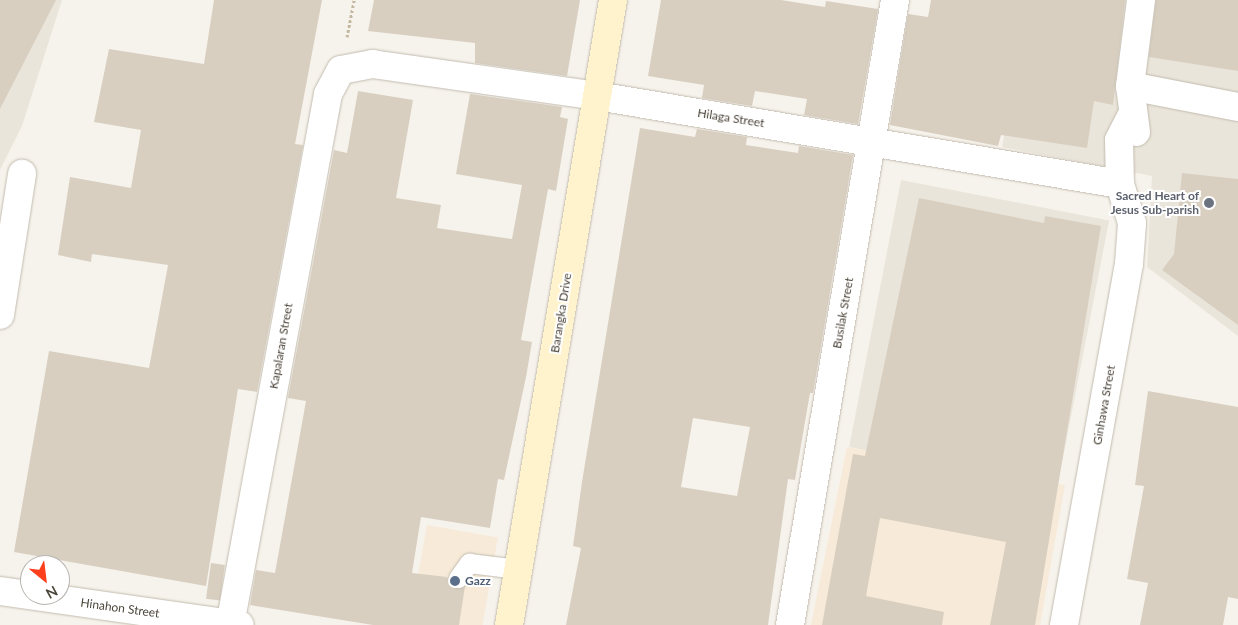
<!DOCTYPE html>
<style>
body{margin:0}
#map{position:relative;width:1238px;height:625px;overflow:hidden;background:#f6f3ec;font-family:Lato,sans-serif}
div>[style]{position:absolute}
.residential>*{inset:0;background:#eae5da;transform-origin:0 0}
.commercial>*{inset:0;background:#f7ead8;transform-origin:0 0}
.building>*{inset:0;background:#d8cfc1;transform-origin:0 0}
.path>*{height:3px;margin-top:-1.5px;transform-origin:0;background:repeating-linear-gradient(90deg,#c4b79f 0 2.5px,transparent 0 5px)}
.roads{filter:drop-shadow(0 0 1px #c2bbae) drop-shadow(0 0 1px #c2bbae)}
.service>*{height:19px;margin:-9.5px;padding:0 9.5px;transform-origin:9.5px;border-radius:9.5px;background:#fff}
.minor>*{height:28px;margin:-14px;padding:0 14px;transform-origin:14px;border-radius:14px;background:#fff}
.secondary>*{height:28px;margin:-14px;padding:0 14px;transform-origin:14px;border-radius:14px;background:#fff3cd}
.dots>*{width:14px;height:14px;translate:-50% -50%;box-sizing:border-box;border:2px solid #fff;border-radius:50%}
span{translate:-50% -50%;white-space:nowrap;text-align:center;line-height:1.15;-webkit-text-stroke:4px #fff;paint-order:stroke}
.street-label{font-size:12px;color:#4b4439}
.worship-label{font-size:12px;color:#5b616d;font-weight:700}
.right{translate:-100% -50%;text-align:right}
.service-label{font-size:12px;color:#4e5e75;font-weight:700}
.left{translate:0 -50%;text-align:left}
.north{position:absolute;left:20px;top:555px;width:50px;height:50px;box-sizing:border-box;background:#fff;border:1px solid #b7b4b0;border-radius:50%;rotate:151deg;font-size:14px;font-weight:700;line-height:20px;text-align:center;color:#4b4439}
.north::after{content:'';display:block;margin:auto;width:18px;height:22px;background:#fc3f1d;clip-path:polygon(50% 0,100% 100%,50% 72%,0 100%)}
</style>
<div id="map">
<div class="residential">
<i style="clip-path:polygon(0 0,62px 0,22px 126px,0 170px)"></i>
<i style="clip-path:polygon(1029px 0,1238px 0,1238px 336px,1147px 267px,1152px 176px,1002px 147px)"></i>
<i style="left:901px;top:180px;width:212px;height:272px;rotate:11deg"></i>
</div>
<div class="commercial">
<i style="clip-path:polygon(847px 447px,1065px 485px,1040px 625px,811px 625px)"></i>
<i style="left:427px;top:525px;width:72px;height:101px;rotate:10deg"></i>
</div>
<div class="building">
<i style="clip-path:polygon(0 0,56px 0,0 109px)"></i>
<i style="clip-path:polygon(214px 0,322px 0,295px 144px,303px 145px,257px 392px,238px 389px,206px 586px,14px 552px,49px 351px,149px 368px,168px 265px,92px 254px,91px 262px,58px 255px,70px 177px,131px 188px,141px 130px,94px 122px,109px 49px,204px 64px)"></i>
<i style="clip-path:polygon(374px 0,580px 0,567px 76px,475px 63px,475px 43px,368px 31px)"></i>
<i style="clip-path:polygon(661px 0,781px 0,825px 7px,826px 1px,878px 9px,858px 124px,804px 115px,807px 99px,755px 91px,752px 106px,702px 98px,704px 85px,648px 76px)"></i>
<i style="clip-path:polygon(931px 0,1125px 0,1113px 105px,1094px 101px,1087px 148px,1001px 135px,998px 146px,890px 125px,908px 14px,928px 17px)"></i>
<i style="clip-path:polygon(1156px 0,1238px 0,1238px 71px,1149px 57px)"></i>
<i style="clip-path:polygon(358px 91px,413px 100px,396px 198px,441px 205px,437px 228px,512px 239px,522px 185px,456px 174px,470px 94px,562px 107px,560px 117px,568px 119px,556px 191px,548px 189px,521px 340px,532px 342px,526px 377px,504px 480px,498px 479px,490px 528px,421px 517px,412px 573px,447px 577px,452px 587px,465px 586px,459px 625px,373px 625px,250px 605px,256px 570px,275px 573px,306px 401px,288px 398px,334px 150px,347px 153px)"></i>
<i style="clip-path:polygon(evenodd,640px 128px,695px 137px,697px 129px,747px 137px,746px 145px,798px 153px,799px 146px,853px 155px,813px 393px,810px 393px,795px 480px,788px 479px,768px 625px,566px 625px,581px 548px,573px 546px,582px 482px,640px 128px,693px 418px,750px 427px,737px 496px,681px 487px,693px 418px)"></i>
<i style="clip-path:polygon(1182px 173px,1238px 179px,1238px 325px,1162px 270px,1174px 254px)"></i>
<i style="clip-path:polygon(919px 198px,1044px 223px,1045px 216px,1101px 226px,1035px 625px,990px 625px,1006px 542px,880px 518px,866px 596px,944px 612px,942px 625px,822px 625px,853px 454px,865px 456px)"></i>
<i style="clip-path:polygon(1148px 391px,1238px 407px,1238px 599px,1228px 597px,1223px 625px,1140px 625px,1148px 583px,1127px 579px,1144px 486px,1135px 485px)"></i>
<i style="left:211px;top:563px;width:14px;height:36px;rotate:8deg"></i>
</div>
<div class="path">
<i style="left:347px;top:37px;width:38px;rotate:-79deg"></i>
</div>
<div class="roads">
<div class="service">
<i style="left:458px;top:578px;width:19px;rotate:-54deg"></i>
<i style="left:469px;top:563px;width:49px;rotate:7deg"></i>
</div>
<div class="minor">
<i style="left:1130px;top:86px;width:110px;rotate:11deg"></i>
<i style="left:1136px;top:132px;width:46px;rotate:-97.4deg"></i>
<i style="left:1130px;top:86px;width:87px;rotate:-82.7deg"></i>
<i style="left:0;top:315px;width:143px;rotate:-81.1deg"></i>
<i style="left:0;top:591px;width:242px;rotate:8.1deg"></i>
<i style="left:230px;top:625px;width:540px;rotate:-79.54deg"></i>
<i style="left:328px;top:94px;width:27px;rotate:-62deg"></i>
<i style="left:341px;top:70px;width:32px;rotate:-11deg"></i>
<i style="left:372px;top:64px;width:227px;rotate:8.1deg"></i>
<i style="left:597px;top:96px;width:530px;rotate:9.55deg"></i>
<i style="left:790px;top:625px;width:634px;rotate:-80.46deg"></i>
<i style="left:1064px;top:625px;width:367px;rotate:-79.8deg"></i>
<i style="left:1129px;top:264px;width:41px;rotate:-85.8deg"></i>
<i style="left:1132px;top:223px;width:41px;rotate:-107.1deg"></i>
<i style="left:1120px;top:184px;width:44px;rotate:-91.3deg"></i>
<i style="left:1119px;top:140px;width:28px;rotate:-63deg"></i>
</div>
<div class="secondary">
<i style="left:509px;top:625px;width:634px;rotate:-80.55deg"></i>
</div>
</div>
<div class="dots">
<i style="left:1209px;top:203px;background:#6b7280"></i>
<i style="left:455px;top:581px;background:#5c6f8a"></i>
</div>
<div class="street-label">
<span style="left:731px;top:118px;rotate:9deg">Hilaga Street</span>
<span style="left:561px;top:313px;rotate:-81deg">Barangka Drive</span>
<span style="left:843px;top:313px;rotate:-80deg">Busilak Street</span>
<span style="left:281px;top:346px;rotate:-80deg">Kapalaran Street</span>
<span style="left:1104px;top:405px;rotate:-80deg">Ginhawa Street</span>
<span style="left:120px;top:608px;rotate:8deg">Hinahon Street</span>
</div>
<div class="worship-label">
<span class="right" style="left:1199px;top:203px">Sacred Heart of<br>Jesus Sub-parish</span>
</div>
<div class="service-label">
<span class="left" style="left:465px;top:581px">Gazz</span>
</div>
<div class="north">N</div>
</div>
